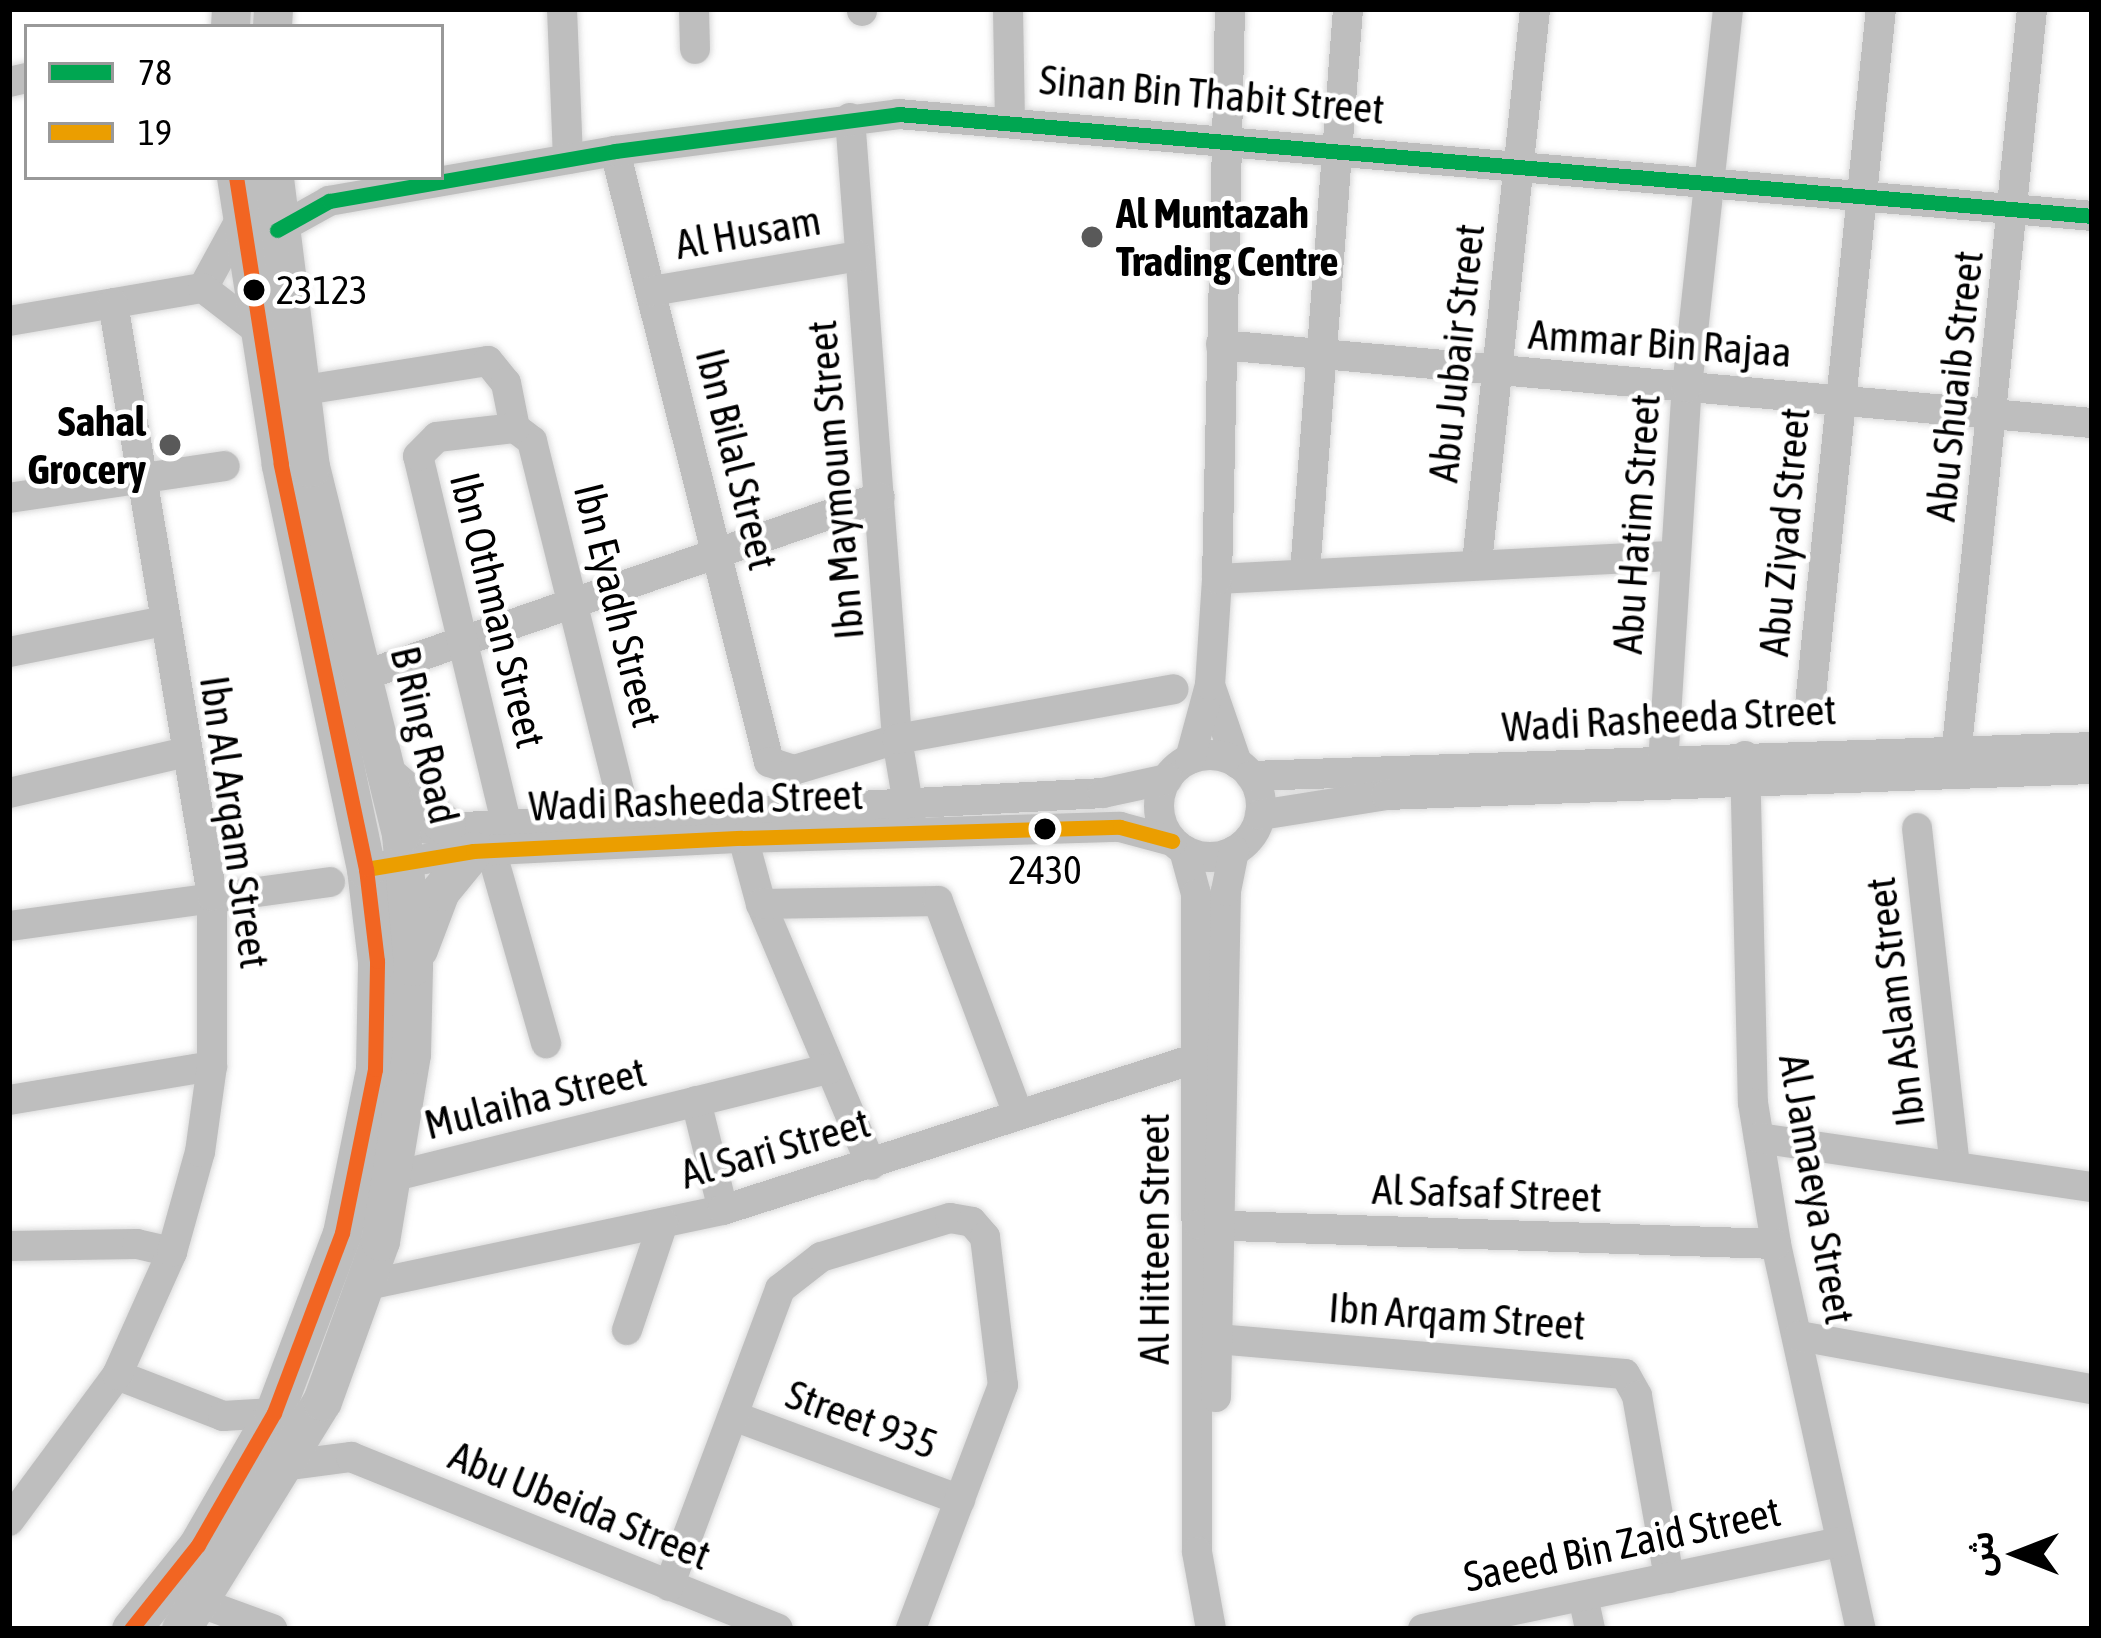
<!DOCTYPE html>
<meta charset="utf-8">
<style>
body{margin:0}
#map{position:relative;width:2101px;height:1638px;overflow:hidden;background:#fff;font-family:"Asap Condensed","Noto Sans Arabic",sans-serif}
div>[style]{position:absolute}
.roads{filter:drop-shadow(0 0 3px #dbdbdb) drop-shadow(0 0 3px #dbdbdb)}
.minor>*{height:30px;margin:-15px;padding:0 15px;transform-origin:15px;border-radius:15px;background:#bebebe}
.minor>.ring{margin:-15px;padding:0;box-sizing:content-box;background:none;border:30px solid #bebebe;border-radius:50%}
.major>*{height:39px;margin:-19.5px;padding:0 19.5px;transform-origin:19.5px;border-radius:19.5px;background:#bebebe}
.bus-1>*{height:15px;margin:-7.5px;padding:0 7.5px;transform-origin:7.5px;border-radius:7.5px;background:#00a651}
.bus-2>*{height:15px;margin:-7.5px;padding:0 7.5px;transform-origin:7.5px;border-radius:7.5px;background:#eb9e00}
.bus-3>*{height:15px;margin:-7.5px;padding:0 7.5px;transform-origin:7.5px;border-radius:7.5px;background:#f26522}
.dots>*{width:33px;height:33px;translate:-50% -50%;box-sizing:border-box;border:6px solid #fff;border-radius:50%}
span{translate:-50% -50%;white-space:nowrap;text-align:center;line-height:1.15;-webkit-text-stroke:9px #fff;paint-order:stroke}
.bus-label{font-size:39px;color:#000}
.left{translate:0 -50%;text-align:left}
.street-label{font-size:42px;color:#000}
.poi-label{font-size:42px;color:#000;font-weight:700}
.right{translate:-100% -50%;text-align:right}
.frame{position:absolute;inset:0;border:12px solid #000;pointer-events:none}
.legend{position:absolute;left:24px;top:24px;width:420px;height:156px;box-sizing:border-box;background:#fff;border:3px solid #999;margin:0;padding:15px 21px;list-style:none;font-size:36px;color:#000}
.legend li{display:flex;align-items:center;gap:24px;height:60px}
.legend b{width:60px;border:3px solid #999}
.north{position:absolute;left:1957px;top:1494px;width:120px;height:120px;-webkit-text-stroke:9px #fff;paint-order:stroke;rotate:270deg;font-size:33px;font-weight:700;line-height:48px;text-align:center;color:#000}
.north::after{content:'';display:block;margin:auto;width:42px;height:54px;background:#000;clip-path:polygon(50% 0,100% 100%,50% 72%,0 100%)}
</style>
<div id="map">
<div class="roads">
<div class="minor">
<i style="left:562px;top:9px;width:150px;rotate:87.7deg"></i>
<i style="left:694px;top:9px;width:40px;rotate:88.6deg"></i>
<i style="left:862px;top:9px;width:2px;rotate:90deg"></i>
<i style="left:1008px;top:9px;width:110px;rotate:89deg"></i>
<i style="left:9px;top:82px;width:18px;rotate:-13deg"></i>
<i style="left:850px;top:118px;width:623px;rotate:85.67deg"></i>
<i style="left:897px;top:739px;width:84px;rotate:80.4deg"></i>
<i style="left:615px;top:151px;width:630px;rotate:75.85deg"></i>
<i style="left:769px;top:762px;width:26px;rotate:18deg"></i>
<i style="left:794px;top:770px;width:108px;rotate:-16.8deg"></i>
<i style="left:897px;top:739px;width:281px;rotate:-10.2deg"></i>
<i style="left:277px;top:230px;width:60px;rotate:-29.1deg"></i>
<i style="left:329px;top:201px;width:290px;rotate:-9.9deg"></i>
<i style="left:615px;top:151px;width:285px;rotate:-7.4deg"></i>
<i style="left:898px;top:114px;width:1198px;rotate:4.88deg"></i>
<i style="left:203px;top:288px;width:77px;rotate:-61.4deg"></i>
<i style="left:652px;top:291px;width:209px;rotate:-9.6deg"></i>
<i style="left:9px;top:321px;width:197px;rotate:-9.7deg"></i>
<i style="left:203px;top:288px;width:67px;rotate:37.7deg"></i>
<i style="left:1221px;top:345px;width:874px;rotate:5.12deg"></i>
<i style="left:298px;top:391px;width:192px;rotate:-9deg"></i>
<i style="left:488px;top:361px;width:28px;rotate:51deg"></i>
<i style="left:506px;top:383px;width:46px;rotate:78.7deg"></i>
<i style="left:515px;top:428px;width:21px;rotate:37deg"></i>
<i style="left:532px;top:441px;width:402px;rotate:76deg"></i>
<i style="left:9px;top:498px;width:218px;rotate:-8.4deg"></i>
<i style="left:1477px;top:563px;width:557px;rotate:-84.02deg"></i>
<i style="left:1305px;top:572px;width:565px;rotate:-85.63deg"></i>
<i style="left:1217px;top:579px;width:458px;rotate:-2.9deg"></i>
<i style="left:9px;top:652px;width:158px;rotate:-11.3deg"></i>
<i style="left:374px;top:672px;width:535px;rotate:-19.08deg"></i>
<i style="left:1210px;top:685px;width:83px;rotate:70.9deg"></i>
<i style="left:1810px;top:705px;width:700px;rotate:-84.18deg"></i>
<i class="ring" style="left:1159px;top:755px;width:72px;height:72px"></i>
<i style="left:1745px;top:756px;width:347px;rotate:88.7deg"></i>
<i style="left:1753px;top:1103px;width:143px;rotate:80.7deg"></i>
<i style="left:1776px;top:1244px;width:394px;rotate:77.6deg"></i>
<i style="left:1190px;top:759px;width:77px;rotate:-74.9deg"></i>
<i style="left:1210px;top:685px;width:106px;rotate:-86.2deg"></i>
<i style="left:1217px;top:579px;width:570px;rotate:-88.69deg"></i>
<i style="left:1955px;top:766px;width:761px;rotate:-84.19deg"></i>
<i style="left:1251px;top:776px;width:841px;rotate:-1.97deg"></i>
<i style="left:1662px;top:780px;width:394px;rotate:-86.4deg"></i>
<i style="left:1687px;top:387px;width:380px;rotate:-83.8deg"></i>
<i style="left:9px;top:793px;width:182px;rotate:-13deg"></i>
<i style="left:1260px;top:815px;width:128px;rotate:-9deg"></i>
<i style="left:1386px;top:795px;width:706px;rotate:-2.11deg"></i>
<i style="left:738px;top:819px;width:88px;rotate:74.9deg"></i>
<i style="left:761px;top:904px;width:283px;rotate:67.1deg"></i>
<i style="left:506px;top:822px;width:376px;rotate:-103.5deg"></i>
<i style="left:418px;top:456px;width:27px;rotate:-45deg"></i>
<i style="left:437px;top:437px;width:79px;rotate:-6.6deg"></i>
<i style="left:1917px;top:828px;width:340px;rotate:83.6deg"></i>
<i style="left:426px;top:829px;width:678px;rotate:-3.04deg"></i>
<i style="left:1103px;top:793px;width:66px;rotate:-12.3deg"></i>
<i style="left:491px;top:850px;width:201px;rotate:74.1deg"></i>
<i style="left:1184px;top:850px;width:46px;rotate:74.7deg"></i>
<i style="left:1196px;top:894px;width:658px;rotate:89.91deg"></i>
<i style="left:1197px;top:1552px;width:78px;rotate:79.7deg"></i>
<i style="left:384px;top:866px;width:90px;rotate:-9.6deg"></i>
<i style="left:473px;top:851px;width:269px;rotate:-2.8deg"></i>
<i style="left:742px;top:838px;width:378px;rotate:-1.7deg"></i>
<i style="left:1120px;top:827px;width:54px;rotate:15.1deg"></i>
<i style="left:761px;top:904px;width:177px;rotate:-1deg"></i>
<i style="left:938px;top:901px;width:228px;rotate:69.4deg"></i>
<i style="left:9px;top:926px;width:324px;rotate:-7.8deg"></i>
<i style="left:9px;top:1100px;width:206px;rotate:-9.5deg"></i>
<i style="left:696px;top:1101px;width:112px;rotate:76.1deg"></i>
<i style="left:1759px;top:1138px;width:337px;rotate:8.4deg"></i>
<i style="left:395px;top:1176px;width:448px;rotate:-13.9deg"></i>
<i style="left:1200px;top:1225px;width:576px;rotate:1.89deg"></i>
<i style="left:9px;top:1246px;width:128px;rotate:-0.9deg"></i>
<i style="left:137px;top:1244px;width:36px;rotate:13deg"></i>
<i style="left:367px;top:1285px;width:364px;rotate:-11.9deg"></i>
<i style="left:723px;top:1210px;width:524px;rotate:-17.78deg"></i>
<i style="left:627px;top:1330px;width:113px;rotate:-71.4deg"></i>
<i style="left:1799px;top:1336px;width:298px;rotate:10.3deg"></i>
<i style="left:1217px;top:1339px;width:409px;rotate:4.9deg"></i>
<i style="left:1625px;top:1374px;width:25px;rotate:61deg"></i>
<i style="left:1637px;top:1396px;width:185px;rotate:80deg"></i>
<i style="left:117px;top:1375px;width:114px;rotate:21.1deg"></i>
<i style="left:223px;top:1416px;width:51px;rotate:-3.4deg"></i>
<i style="left:1216px;top:1397px;width:506px;rotate:-88.87deg"></i>
<i style="left:1226px;top:891px;width:41px;rotate:-78.7deg"></i>
<i style="left:736px;top:1417px;width:239px;rotate:20.3deg"></i>
<i style="left:289px;top:1465px;width:63px;rotate:-7.4deg"></i>
<i style="left:351px;top:1457px;width:460px;rotate:21.9deg"></i>
<i style="left:9px;top:1521px;width:182px;rotate:-53.5deg"></i>
<i style="left:117px;top:1375px;width:135px;rotate:-65.9deg"></i>
<i style="left:172px;top:1252px;width:104px;rotate:-74.4deg"></i>
<i style="left:200px;top:1152px;width:87px;rotate:-82.1deg"></i>
<i style="left:212px;top:1066px;width:170px;rotate:-90deg"></i>
<i style="left:212px;top:896px;width:601px;rotate:-99.48deg"></i>
<i style="left:669px;top:1586px;width:317px;rotate:-69.5deg"></i>
<i style="left:780px;top:1289px;width:52px;rotate:-38deg"></i>
<i style="left:821px;top:1257px;width:135px;rotate:-16.8deg"></i>
<i style="left:950px;top:1218px;width:22px;rotate:10deg"></i>
<i style="left:972px;top:1222px;width:20px;rotate:49deg"></i>
<i style="left:985px;top:1237px;width:149px;rotate:83.1deg"></i>
<i style="left:1003px;top:1385px;width:261px;rotate:110.7deg"></i>
<i style="left:1583px;top:1596px;width:34px;rotate:78deg"></i>
<i style="left:201px;top:1603px;width:76px;rotate:20.1deg"></i>
<i style="left:1423px;top:1629px;width:425px;rotate:-11.8deg"></i>
</div>
<div class="major">
<i style="left:230px;top:27px;width:18px;rotate:-87deg"></i>
<i style="left:272px;top:27px;width:18px;rotate:-87deg"></i>
<i style="left:387px;top:775px;width:78px;rotate:40.8deg"></i>
<i style="left:418px;top:949px;width:62px;rotate:-69.2deg"></i>
<i style="left:440px;top:891px;width:52px;rotate:-50.5deg"></i>
<i style="left:131px;top:1629px;width:107px;rotate:-51.4deg"></i>
<i style="left:198px;top:1545px;width:152px;rotate:-60.1deg"></i>
<i style="left:274px;top:1413px;width:192px;rotate:-69.3deg"></i>
<i style="left:342px;top:1233px;width:167px;rotate:-78.6deg"></i>
<i style="left:375px;top:1069px;width:108px;rotate:-88.9deg"></i>
<i style="left:377px;top:961px;width:93px;rotate:-96.8deg"></i>
<i style="left:366px;top:869px;width:414px;rotate:-101.9deg"></i>
<i style="left:281px;top:464px;width:291px;rotate:-98.9deg"></i>
<i style="left:181px;top:1629px;width:268px;rotate:-58.3deg"></i>
<i style="left:322px;top:1401px;width:170px;rotate:-70.1deg"></i>
<i style="left:380px;top:1241px;width:190px;rotate:-80.6deg"></i>
<i style="left:411px;top:1054px;width:88px;rotate:-88.7deg"></i>
<i style="left:413px;top:966px;width:133px;rotate:-95.2deg"></i>
<i style="left:401px;top:834px;width:378px;rotate:-103.9deg"></i>
<i style="left:310px;top:467px;width:292px;rotate:-97.1deg"></i>
</div>
</div>
<div class="bus-1">
<i style="left:277px;top:230px;width:60px;rotate:-29.1deg"></i>
<i style="left:329px;top:201px;width:290px;rotate:-9.9deg"></i>
<i style="left:615px;top:151px;width:285px;rotate:-7.4deg"></i>
<i style="left:898px;top:114px;width:1198px;rotate:4.88deg"></i>
</div>
<div class="bus-2">
<i style="left:366px;top:869px;width:109px;rotate:-9.5deg"></i>
<i style="left:473px;top:851px;width:269px;rotate:-2.8deg"></i>
<i style="left:742px;top:838px;width:378px;rotate:-1.7deg"></i>
<i style="left:1120px;top:827px;width:54px;rotate:15.1deg"></i>
</div>
<div class="bus-3">
<i style="left:131px;top:1629px;width:107px;rotate:-51.4deg"></i>
<i style="left:198px;top:1545px;width:152px;rotate:-60.1deg"></i>
<i style="left:274px;top:1413px;width:192px;rotate:-69.3deg"></i>
<i style="left:342px;top:1233px;width:167px;rotate:-78.6deg"></i>
<i style="left:375px;top:1069px;width:108px;rotate:-88.9deg"></i>
<i style="left:377px;top:961px;width:93px;rotate:-96.8deg"></i>
<i style="left:366px;top:869px;width:414px;rotate:-101.9deg"></i>
<i style="left:281px;top:464px;width:291px;rotate:-98.9deg"></i>
</div>
<div class="dots">
<i style="left:1092px;top:237px;background:#595959"></i>
<i style="left:254px;top:290px;background:#000"></i>
<i style="left:170px;top:445px;background:#595959"></i>
<i style="left:1045px;top:829px;background:#000"></i>
</div>
<div class="bus-label">
<span class="left" style="left:276px;top:290px">23123</span>
<span style="left:1045px;top:870px">2430</span>
</div>
<div class="street-label">
<span style="left:1212px;top:94px;rotate:5deg">Sinan Bin Thabit Street</span>
<span style="left:748px;top:232px;rotate:-10deg">Al Husam</span>
<span style="left:1660px;top:343px;rotate:4deg">Ammar Bin Rajaa</span>
<span style="left:1456px;top:353px;rotate:-84deg">Abu Jubair Street</span>
<span style="left:1954px;top:386px;rotate:-84deg">Abu Shuaib Street</span>
<span style="left:737px;top:459px;rotate:76deg">Ibn Bilal Street</span>
<span style="left:835px;top:480px;rotate:-95deg">Ibn Maymoum Street</span>
<span style="left:1636px;top:524px;rotate:-86deg">Abu Hatim Street</span>
<span style="left:1784px;top:532px;rotate:-85deg">Abu Ziyad Street</span>
<span style="left:618px;top:605px;rotate:76deg">Ibn Eyadh Street</span>
<span style="left:498px;top:610px;rotate:76deg">Ibn Othman Street</span>
<span style="left:1669px;top:718px;rotate:-3deg">Wadi Rasheeda Street</span>
<span style="left:425px;top:735px;rotate:77deg">B Ring Road</span>
<span style="left:696px;top:800px;rotate:-2deg">Wadi Rasheeda Street</span>
<span style="left:235px;top:822px;rotate:82deg">Ibn Al Arqam Street</span>
<span style="left:1895px;top:1002px;rotate:-97deg">Ibn Aslam Street</span>
<span style="left:535px;top:1098px;rotate:-14deg">Mulaiha Street</span>
<span style="left:775px;top:1148px;rotate:-16deg">Al Sari Street</span>
<span style="left:1817px;top:1189px;rotate:80deg">Al Jamaeya Street</span>
<span style="left:1487px;top:1193px;rotate:2deg">Al Safsaf Street</span>
<span style="left:1154px;top:1239px;rotate:-90deg">Al Hitteen Street</span>
<span style="left:1457px;top:1316px;rotate:4deg">Ibn Arqam Street</span>
<span style="left:862px;top:1419px;rotate:20deg">Street 935</span>
<span style="left:580px;top:1505px;rotate:22deg">Abu Ubeida Street</span>
<span style="left:1622px;top:1544px;rotate:-12deg">Saeed Bin Zaid Street</span>
</div>
<div class="poi-label">
<span class="left" style="left:1116px;top:237px">Al Muntazah<br>Trading Centre</span>
<span class="right" style="left:146px;top:445px">Sahal<br>Grocery</span>
</div>
<div class="frame"></div>
<ul class="legend">
<li><b style="height:15px;background:#00a651"></b>78</li>
<li><b style="height:15px;background:#eb9e00"></b>19</li>
</ul>
<div class="north">ش</div>
</div>
